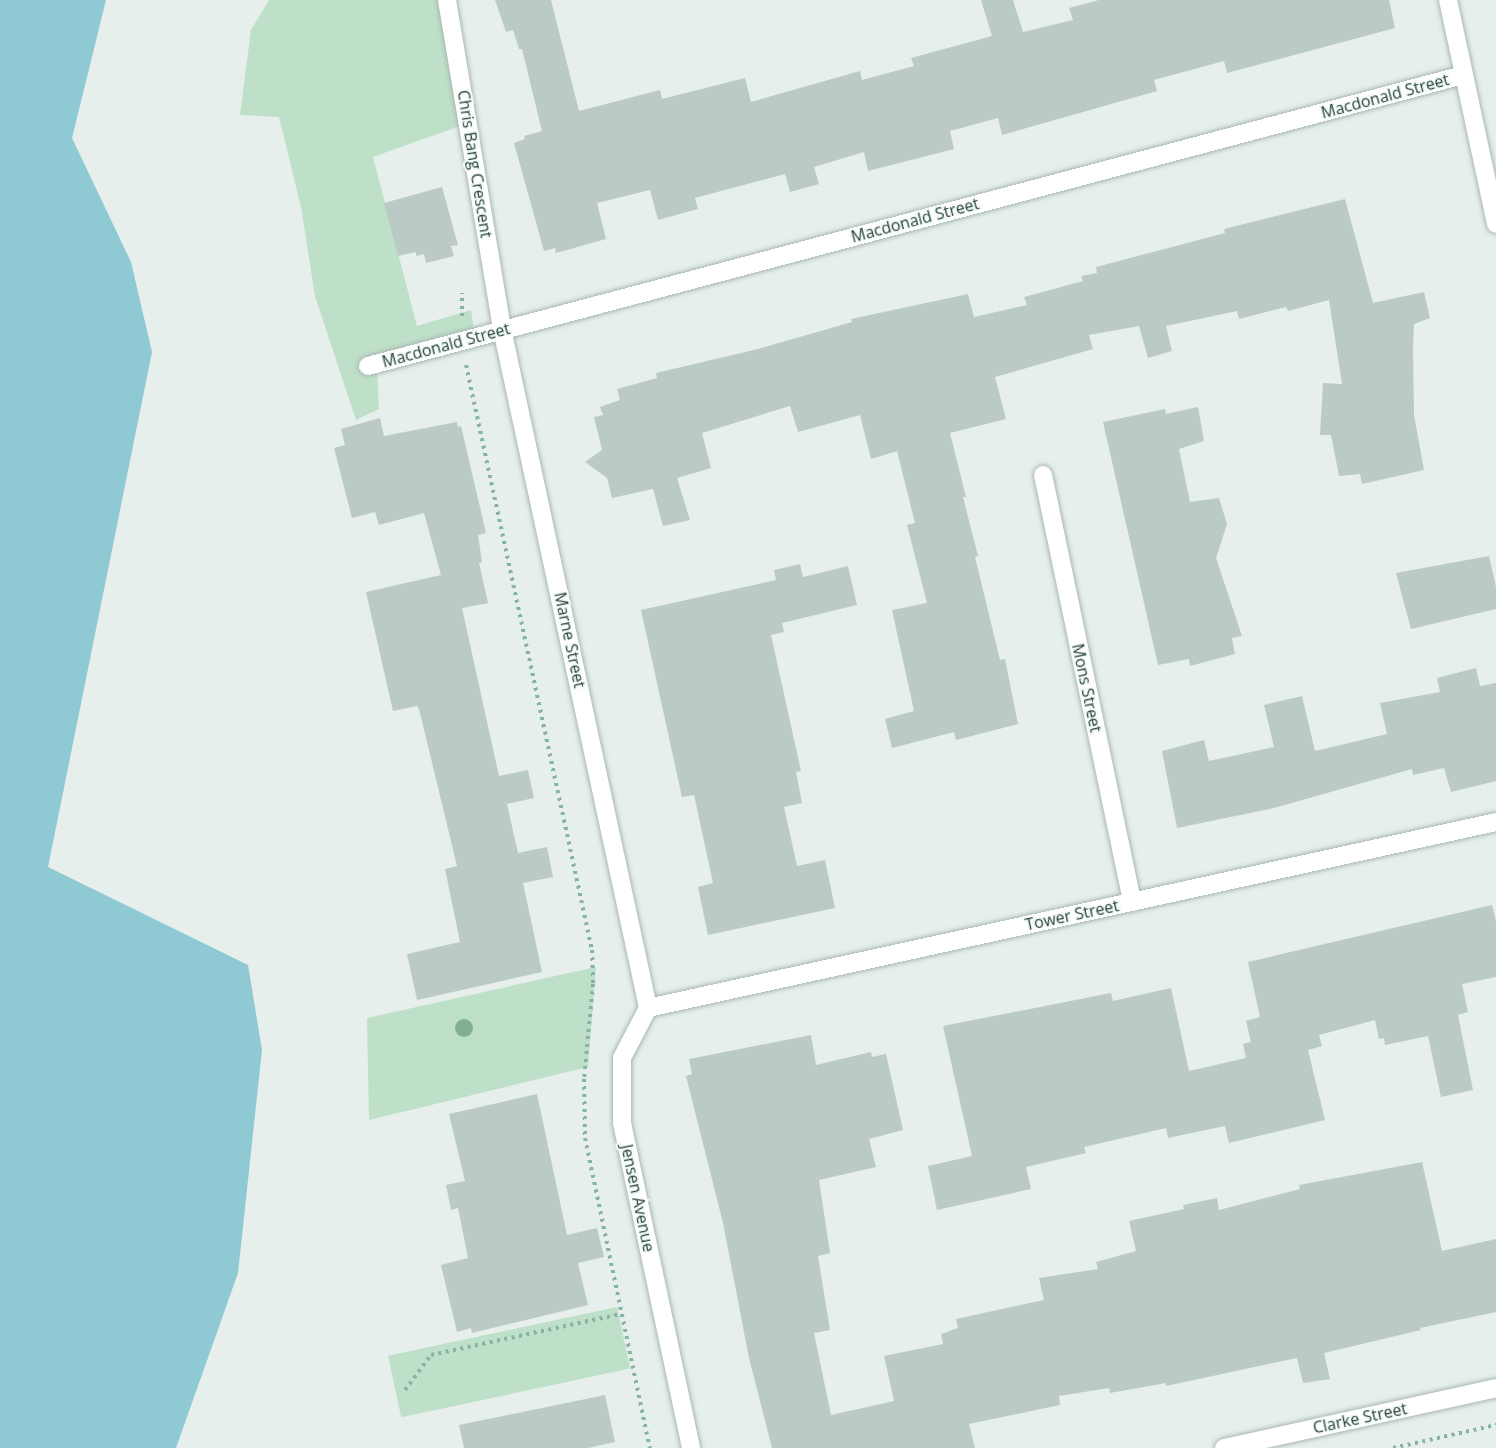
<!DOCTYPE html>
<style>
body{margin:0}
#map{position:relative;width:1496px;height:1448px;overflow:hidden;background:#e6efeb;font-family:"Open Sans",sans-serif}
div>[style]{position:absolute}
.green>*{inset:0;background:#bfe0c8;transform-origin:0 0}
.water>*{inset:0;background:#8ec9d4}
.building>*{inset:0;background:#bbcac4}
.path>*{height:4px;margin-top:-2px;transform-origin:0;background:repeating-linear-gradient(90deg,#86b3a5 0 3px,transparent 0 7.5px)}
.roads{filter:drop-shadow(0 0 2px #a8b8b2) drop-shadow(0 0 2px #a8b8b2)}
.street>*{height:18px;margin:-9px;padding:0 9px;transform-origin:9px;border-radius:9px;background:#fff}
.trees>*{width:18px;height:18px;margin:-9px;border-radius:50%;background:#80af93}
span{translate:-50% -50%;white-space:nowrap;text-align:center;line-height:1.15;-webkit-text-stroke:4.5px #f7fbf9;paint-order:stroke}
.street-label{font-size:16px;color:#24423a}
</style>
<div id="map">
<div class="green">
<i style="clip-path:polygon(269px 0,450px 0,460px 126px,373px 157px,417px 326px,471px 310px,475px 336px,377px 367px,379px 409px,356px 420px,315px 296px,301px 207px,279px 117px,240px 115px,251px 30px)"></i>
<i style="clip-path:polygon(596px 967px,588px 1067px,369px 1120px,367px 1018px)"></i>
<i style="left:617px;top:1307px;width:63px;height:234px;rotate:78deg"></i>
</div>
<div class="water">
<i style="clip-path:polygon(0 0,106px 0,72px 138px,131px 262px,152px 352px,48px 867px,248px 965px,262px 1050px,238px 1273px,176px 1448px,0 1448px)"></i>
</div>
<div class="building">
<i style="clip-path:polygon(495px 0,551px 0,579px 111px,660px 90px,662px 99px,745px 78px,751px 102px,860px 71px,862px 80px,914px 66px,911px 58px,992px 36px,981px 0,1013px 0,1023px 32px,1073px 20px,1069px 8px,1099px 0,1389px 0,1395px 28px,1227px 73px,1224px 61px,1154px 80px,1157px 91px,1002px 135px,998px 118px,950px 131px,954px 149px,868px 171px,864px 152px,814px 167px,819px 184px,790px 192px,785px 174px,695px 198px,698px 209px,658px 220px,650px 190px,597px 203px,606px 239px,556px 253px,555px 248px,544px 251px,514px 143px,525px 139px,524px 136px,542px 131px,522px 49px,519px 49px,513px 30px,506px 32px)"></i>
<i style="clip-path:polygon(442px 187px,458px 245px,451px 246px,454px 256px,426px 263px,424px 254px,416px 256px,416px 252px,398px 256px,384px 203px)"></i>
<i style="clip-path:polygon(1345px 199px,1373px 303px,1424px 292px,1430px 318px,1414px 324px,1413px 348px,1414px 415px,1424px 470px,1362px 484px,1360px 474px,1339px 476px,1331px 435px,1320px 435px,1323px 383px,1342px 384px,1329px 300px,1288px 311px,1286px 307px,1239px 319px,1237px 311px,1166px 326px,1172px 351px,1148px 358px,1139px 326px,1089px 335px,1093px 349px,995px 377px,1006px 419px,950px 433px,966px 497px,963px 497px,978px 556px,975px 557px,1000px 660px,1005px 659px,1018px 724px,956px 740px,954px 732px,892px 748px,885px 719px,914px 711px,892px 610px,927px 603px,907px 525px,915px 523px,897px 451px,871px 459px,860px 415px,798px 432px,790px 406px,702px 433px,711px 468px,677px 478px,690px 520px,663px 526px,653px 489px,612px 498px,607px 478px,585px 462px,602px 450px,594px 417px,603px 415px,600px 407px,620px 400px,617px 389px,657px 378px,656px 373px,754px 350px,852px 322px,851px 319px,968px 294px,974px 317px,1027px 305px,1024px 297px,1083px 281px,1081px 276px,1097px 273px,1096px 267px,1225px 233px,1224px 229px)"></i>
<i style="clip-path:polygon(1198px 407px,1204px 441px,1179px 449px,1190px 502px,1219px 498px,1227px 524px,1216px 558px,1242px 636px,1232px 638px,1235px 654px,1190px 666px,1189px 659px,1158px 665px,1103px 422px,1165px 409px,1166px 414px)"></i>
<i style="clip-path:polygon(380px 418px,384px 436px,457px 422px,458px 427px,461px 426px,486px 533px,478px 535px,482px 562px,479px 563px,488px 603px,462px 608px,499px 776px,528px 770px,534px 798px,507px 804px,518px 853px,547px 847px,553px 877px,523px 883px,542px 972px,417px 1000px,407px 954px,460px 942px,445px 869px,457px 866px,419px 709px,417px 706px,393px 711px,366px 592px,441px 575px,424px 513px,379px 525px,375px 512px,352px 518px,334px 448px,345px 445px,341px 429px)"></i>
<i style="clip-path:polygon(1489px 556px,1496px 587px,1496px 609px,1411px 629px,1396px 573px)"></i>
<i style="clip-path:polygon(800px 564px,803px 577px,848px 566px,857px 605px,782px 623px,784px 632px,771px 635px,801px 771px,796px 772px,802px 803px,784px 807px,797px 866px,825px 860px,835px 908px,708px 935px,698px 887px,713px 883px,694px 795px,682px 797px,641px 610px,776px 580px,774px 570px)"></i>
<i style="clip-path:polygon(1476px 668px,1480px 686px,1496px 683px,1496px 781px,1451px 792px,1444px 768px,1413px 775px,1412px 769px,1274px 808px,1177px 828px,1162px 751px,1204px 740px,1209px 761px,1274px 747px,1264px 705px,1302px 696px,1315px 751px,1387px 734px,1380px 703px,1440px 692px,1437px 678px)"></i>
<i style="clip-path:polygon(1492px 905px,1496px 921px,1496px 977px,1462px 984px,1468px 1012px,1458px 1015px,1473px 1090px,1441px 1097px,1428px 1036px,1385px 1045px,1384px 1038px,1379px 1039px,1375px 1020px,1319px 1035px,1322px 1046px,1308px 1050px,1325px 1120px,1229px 1143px,1225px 1126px,1168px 1138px,1166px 1128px,1084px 1147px,1086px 1153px,1026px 1167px,1031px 1189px,937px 1210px,928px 1166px,972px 1156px,943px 1026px,1111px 993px,1113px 1001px,1171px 988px,1189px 1071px,1246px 1058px,1243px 1044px,1251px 1042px,1246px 1021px,1260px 1017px,1248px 962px)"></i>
<i style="clip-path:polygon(811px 1035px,816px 1065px,871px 1052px,872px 1057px,886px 1054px,903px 1130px,869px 1139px,876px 1167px,819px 1180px,830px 1253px,818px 1256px,830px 1330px,814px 1333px,831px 1415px,894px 1401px,884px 1356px,943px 1344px,941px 1334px,958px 1328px,956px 1319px,1044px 1300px,1039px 1278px,1098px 1269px,1096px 1262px,1136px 1251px,1129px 1221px,1184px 1209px,1183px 1205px,1217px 1198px,1219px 1210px,1300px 1189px,1299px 1185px,1422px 1162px,1442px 1251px,1496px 1239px,1496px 1312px,1420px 1328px,1421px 1330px,1324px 1353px,1330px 1379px,1303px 1383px,1297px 1358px,1166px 1386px,1166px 1383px,1110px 1393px,1109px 1388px,1059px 1396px,1060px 1405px,969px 1424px,975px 1448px,772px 1448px,749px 1358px,723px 1223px,686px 1076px,692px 1074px,689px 1059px)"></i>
<i style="clip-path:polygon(537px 1094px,567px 1235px,597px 1228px,604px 1257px,578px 1263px,588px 1305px,472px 1333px,471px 1328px,457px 1332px,441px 1265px,468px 1258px,458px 1208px,451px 1210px,446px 1185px,465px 1181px,449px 1114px)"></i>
<i style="clip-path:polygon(605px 1395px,615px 1442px,588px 1448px,464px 1448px,459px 1425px)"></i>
</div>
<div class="path">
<i style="left:462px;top:316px;width:23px;rotate:-90deg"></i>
<i style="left:466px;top:365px;width:598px;rotate:77.85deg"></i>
<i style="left:592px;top:950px;width:34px;rotate:88deg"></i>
<i style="left:593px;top:984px;width:95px;rotate:95.4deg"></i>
<i style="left:584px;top:1079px;width:59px;rotate:89deg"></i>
<i style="left:585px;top:1138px;width:317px;rotate:78.2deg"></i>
<i style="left:405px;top:1390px;width:44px;rotate:-53.4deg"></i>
<i style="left:431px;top:1355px;width:194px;rotate:-12.2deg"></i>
<i style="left:1393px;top:1448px;width:106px;rotate:-12.6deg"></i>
</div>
<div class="roads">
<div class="street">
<i style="left:447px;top:0;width:334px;rotate:80.5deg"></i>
<i style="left:502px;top:329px;width:695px;rotate:77.86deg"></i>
<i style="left:648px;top:1008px;width:56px;rotate:117.5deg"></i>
<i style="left:622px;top:1058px;width:65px;rotate:90deg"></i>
<i style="left:622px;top:1123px;width:332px;rotate:78deg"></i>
<i style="left:1448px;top:0;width:229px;rotate:77.9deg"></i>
<i style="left:368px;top:366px;width:1133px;rotate:-14.88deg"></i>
<i style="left:1043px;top:475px;width:436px;rotate:78.2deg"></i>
<i style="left:648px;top:1008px;width:868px;rotate:-12.37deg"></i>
<i style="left:1224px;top:1448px;width:279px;rotate:-12.4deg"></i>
</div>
</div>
<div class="trees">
<i style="left:464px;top:1028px"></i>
</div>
<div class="street-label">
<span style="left:1385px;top:96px;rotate:-15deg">Macdonald Street</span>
<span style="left:475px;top:164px;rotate:81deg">Chris Bang Crescent</span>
<span style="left:915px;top:220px;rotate:-15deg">Macdonald Street</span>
<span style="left:446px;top:345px;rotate:-15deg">Macdonald Street</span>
<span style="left:570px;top:640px;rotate:78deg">Marne Street</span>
<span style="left:1087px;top:688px;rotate:78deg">Mons Street</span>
<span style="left:1072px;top:915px;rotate:-12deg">Tower Street</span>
<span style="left:638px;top:1198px;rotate:78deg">Jensen Avenue</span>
<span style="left:1360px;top:1418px;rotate:-12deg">Clarke Street</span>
</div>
</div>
